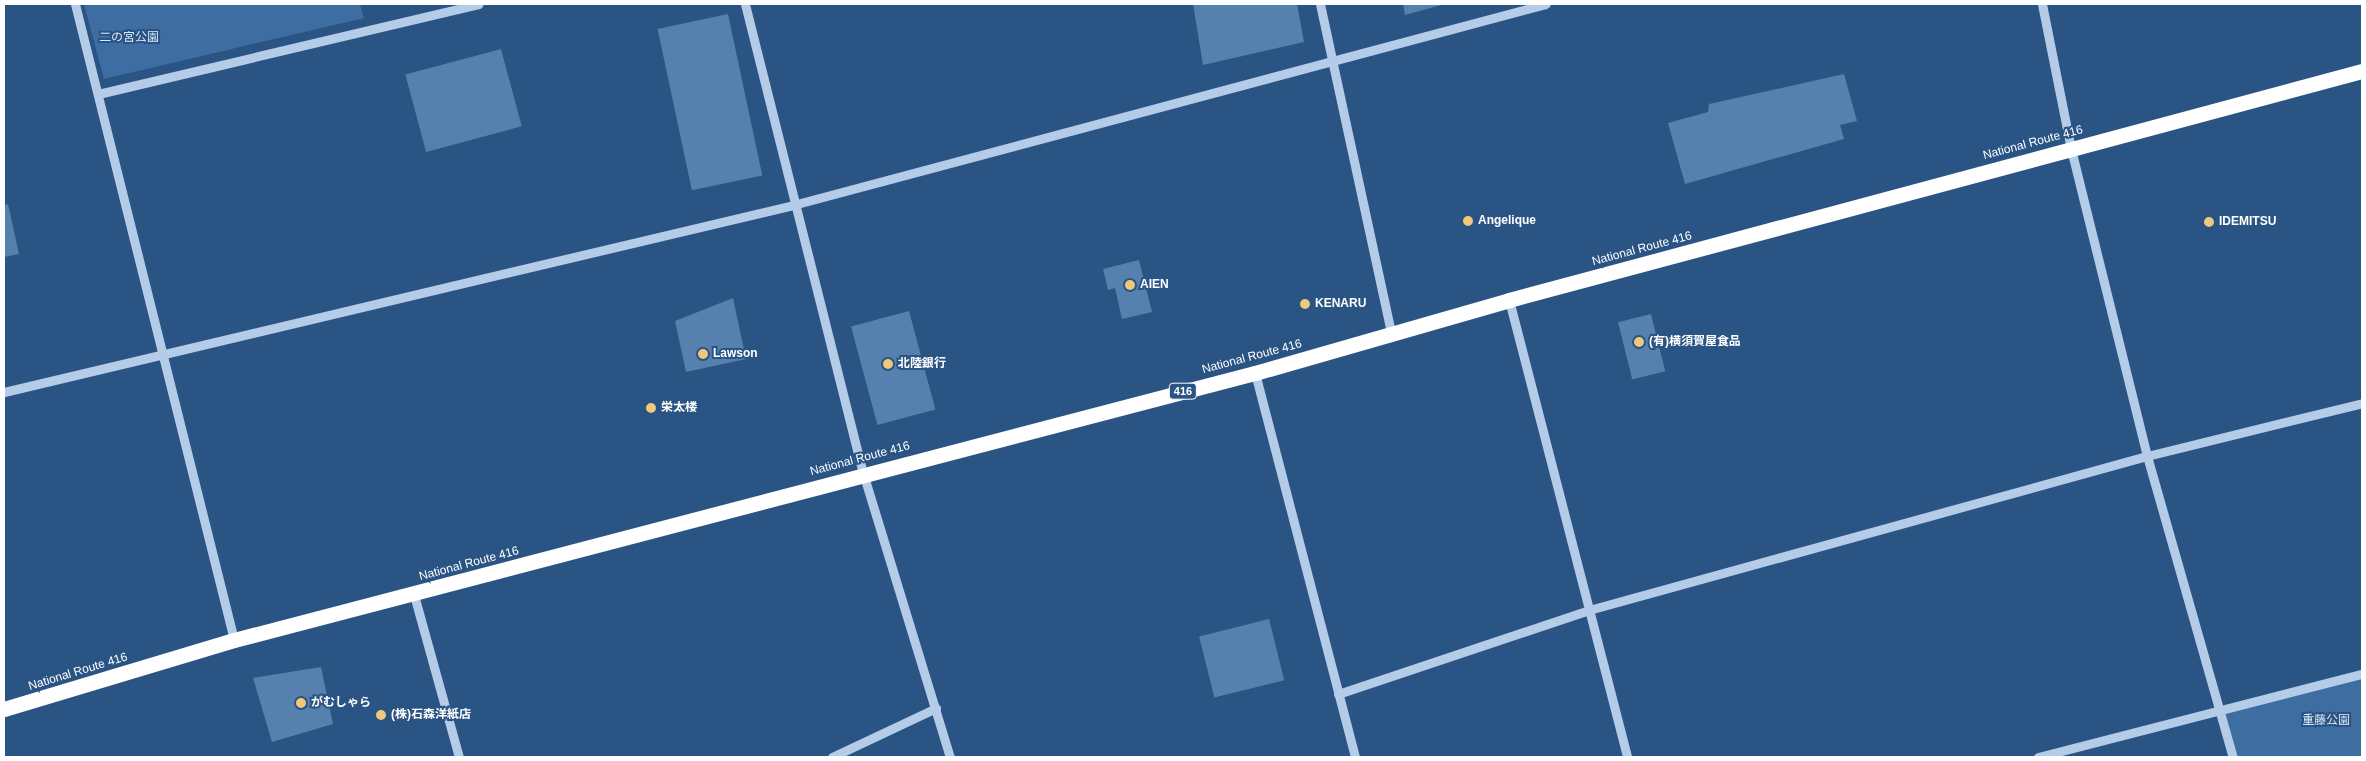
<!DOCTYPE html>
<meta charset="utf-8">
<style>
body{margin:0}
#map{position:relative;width:2366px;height:761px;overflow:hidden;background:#295484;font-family:Arial,"Noto Sans JP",sans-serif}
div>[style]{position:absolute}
.green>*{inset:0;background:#3e6ea1}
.building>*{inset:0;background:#5680ae;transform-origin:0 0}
.minor>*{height:9px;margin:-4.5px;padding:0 4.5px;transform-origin:4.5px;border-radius:4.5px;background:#b4cce7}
.highway>*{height:15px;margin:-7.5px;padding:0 7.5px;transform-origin:7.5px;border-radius:7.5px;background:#fff}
.dots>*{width:14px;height:14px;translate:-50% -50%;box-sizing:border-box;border:2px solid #295484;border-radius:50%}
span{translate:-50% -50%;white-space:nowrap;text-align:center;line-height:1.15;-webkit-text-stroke:4px #295484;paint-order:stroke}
.shield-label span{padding:1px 4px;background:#295484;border:1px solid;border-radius:4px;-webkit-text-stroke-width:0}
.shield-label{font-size:11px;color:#fff;font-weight:700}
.park-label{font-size:12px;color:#d7e6f6}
.street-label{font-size:12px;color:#fff}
.poi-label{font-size:12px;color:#fff;font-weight:700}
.left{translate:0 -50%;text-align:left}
.frame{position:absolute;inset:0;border:5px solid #fff;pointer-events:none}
</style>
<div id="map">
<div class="green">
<i style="clip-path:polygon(84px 4px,360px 4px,364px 18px,104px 79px)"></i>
<i style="clip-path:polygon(2362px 676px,2362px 757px,2233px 757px,2222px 709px)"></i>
</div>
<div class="building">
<i style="clip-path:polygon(1193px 4px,1297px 4px,1304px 42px,1203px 65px)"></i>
<i style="clip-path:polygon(1403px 4px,1445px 4px,1405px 15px)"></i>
<i style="left:728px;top:14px;width:165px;height:72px;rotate:78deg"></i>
<i style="left:501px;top:49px;width:80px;height:99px;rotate:75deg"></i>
<i style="clip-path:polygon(1844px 74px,1857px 121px,1840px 125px,1844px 139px,1685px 184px,1668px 123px,1708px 112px,1709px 104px)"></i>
<i style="clip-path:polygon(8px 204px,19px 254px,4px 257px,4px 206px)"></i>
<i style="clip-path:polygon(1139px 260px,1152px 312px,1122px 319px,1115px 288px,1108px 290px,1103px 269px)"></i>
<i style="clip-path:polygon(733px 298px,746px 359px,686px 372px,675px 321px)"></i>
<i style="left:909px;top:311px;width:102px;height:60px;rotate:75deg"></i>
<i style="left:1651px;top:314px;width:59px;height:34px;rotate:76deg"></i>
<i style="left:1269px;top:619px;width:63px;height:72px;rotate:76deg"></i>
<i style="clip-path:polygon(321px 667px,333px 724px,272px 742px,253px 678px)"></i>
</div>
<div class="minor">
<i style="left:75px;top:4px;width:656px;rotate:75.96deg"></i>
<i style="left:745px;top:4px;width:484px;rotate:75.9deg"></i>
<i style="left:863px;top:473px;width:297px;rotate:73deg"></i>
<i style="left:1320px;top:4px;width:336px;rotate:77.8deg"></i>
<i style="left:2042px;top:4px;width:148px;rotate:78.7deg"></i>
<i style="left:2071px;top:149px;width:316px;rotate:76.1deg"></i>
<i style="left:2147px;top:456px;width:313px;rotate:74.1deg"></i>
<i style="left:98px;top:94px;width:391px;rotate:-13.3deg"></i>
<i style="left:1509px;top:300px;width:472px;rotate:75.5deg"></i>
<i style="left:1255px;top:373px;width:397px;rotate:75.4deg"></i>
<i style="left:4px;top:392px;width:811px;rotate:-13.33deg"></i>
<i style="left:793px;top:205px;width:779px;rotate:-14.95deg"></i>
<i style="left:414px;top:595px;width:168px;rotate:74.5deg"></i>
<i style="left:1338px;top:694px;width:265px;rotate:-18.5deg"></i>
<i style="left:1589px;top:610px;width:579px;rotate:-15.43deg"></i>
<i style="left:2147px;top:456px;width:221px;rotate:-13.8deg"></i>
<i style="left:832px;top:757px;width:115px;rotate:-25.2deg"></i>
<i style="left:2038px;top:757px;width:334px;rotate:-14.4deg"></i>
</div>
<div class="highway">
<i style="left:4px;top:709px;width:240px;rotate:-16.7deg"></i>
<i style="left:234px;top:640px;width:1055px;rotate:-14.66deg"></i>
<i style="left:1255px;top:373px;width:264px;rotate:-16deg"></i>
<i style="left:1509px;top:300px;width:883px;rotate:-15.03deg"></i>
</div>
<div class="dots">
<i style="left:1468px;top:221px;background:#eec97b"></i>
<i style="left:2209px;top:222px;background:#eec97b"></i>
<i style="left:1130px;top:285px;background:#eec97b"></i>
<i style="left:1305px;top:304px;background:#eec97b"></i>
<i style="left:1639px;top:342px;background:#eec97b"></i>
<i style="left:703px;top:354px;background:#eec97b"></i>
<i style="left:888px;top:364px;background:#eec97b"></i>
<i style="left:651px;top:408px;background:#eec97b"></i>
<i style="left:301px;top:703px;background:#eec97b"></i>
<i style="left:381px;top:715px;background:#eec97b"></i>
</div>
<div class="shield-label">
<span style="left:1183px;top:391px">416</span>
</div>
<div class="park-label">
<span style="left:129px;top:38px">二の宮公園</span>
<span style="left:2326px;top:721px">重藤公園</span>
</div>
<div class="street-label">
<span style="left:2033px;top:143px;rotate:-15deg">National Route 416</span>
<span style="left:1642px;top:249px;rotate:-15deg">National Route 416</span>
<span style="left:1252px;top:357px;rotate:-15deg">National Route 416</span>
<span style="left:860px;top:459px;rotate:-15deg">National Route 416</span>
<span style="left:469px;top:564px;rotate:-15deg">National Route 416</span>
<span style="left:78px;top:672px;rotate:-17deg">National Route 416</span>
</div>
<div class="poi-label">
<span class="left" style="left:1478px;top:221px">Angelique</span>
<span class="left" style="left:2219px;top:222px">IDEMITSU</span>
<span class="left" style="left:1140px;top:285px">AIEN</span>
<span class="left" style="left:1315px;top:304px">KENARU</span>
<span class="left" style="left:1649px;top:342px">(有)横須賀屋食品</span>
<span class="left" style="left:713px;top:354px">Lawson</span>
<span class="left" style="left:898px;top:364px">北陸銀行</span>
<span class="left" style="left:661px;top:408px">栄太楼</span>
<span class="left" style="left:311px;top:703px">がむしゃら</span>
<span class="left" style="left:391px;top:715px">(株)石森洋紙店</span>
</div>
<div class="frame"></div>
</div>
